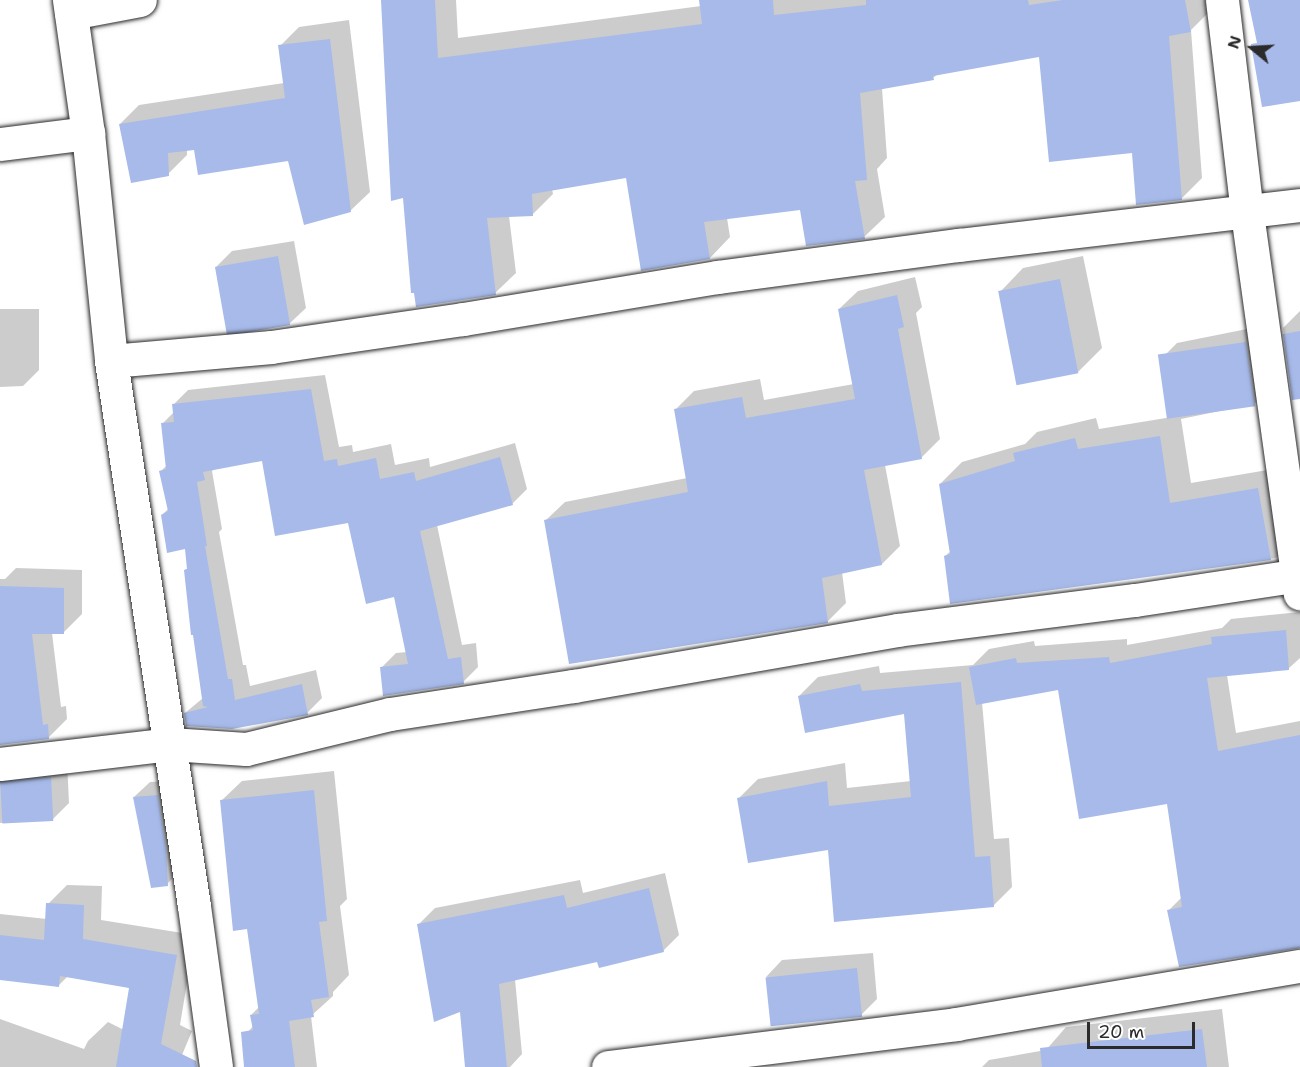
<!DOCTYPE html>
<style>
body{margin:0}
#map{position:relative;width:1300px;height:1067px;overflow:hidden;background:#fff;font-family:"Shantell Sans",sans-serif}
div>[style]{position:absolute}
.shadow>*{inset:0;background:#0003}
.building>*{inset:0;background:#a7bae9;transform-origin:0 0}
.roads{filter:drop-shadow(0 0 2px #2b2b2b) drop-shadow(0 0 2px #2b2b2b)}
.minor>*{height:33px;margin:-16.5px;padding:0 16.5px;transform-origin:16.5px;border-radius:16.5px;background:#fff}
span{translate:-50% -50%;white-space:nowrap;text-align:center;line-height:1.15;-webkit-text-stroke:4.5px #fff;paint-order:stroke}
.north{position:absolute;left:1222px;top:18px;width:60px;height:60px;-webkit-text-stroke:4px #fff;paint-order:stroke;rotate:288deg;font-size:16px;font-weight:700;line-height:24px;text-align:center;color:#2b2b2b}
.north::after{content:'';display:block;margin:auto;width:21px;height:27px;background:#2b2b2b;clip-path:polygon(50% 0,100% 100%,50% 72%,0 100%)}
.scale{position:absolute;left:1087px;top:1022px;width:108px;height:27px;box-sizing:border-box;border:3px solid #2b2b2b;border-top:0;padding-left:8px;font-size:18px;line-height:21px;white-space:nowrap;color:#2b2b2b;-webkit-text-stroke:4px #fff;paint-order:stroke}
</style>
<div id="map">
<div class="shadow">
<i style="clip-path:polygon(383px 0,456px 0,458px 38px,701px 6px,700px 0,1209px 0,1211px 10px,1191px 30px,1202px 178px,1181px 199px,1040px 55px,938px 74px,933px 78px,882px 88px,887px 158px,877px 169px,885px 217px,864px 237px,802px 209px,727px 218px,730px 237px,710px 258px,627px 176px,552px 189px,553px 194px,532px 215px,509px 216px,516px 273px,495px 293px,404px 196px)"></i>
<i style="clip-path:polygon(349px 20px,370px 192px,350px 211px,289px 160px,187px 149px,187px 155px,168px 174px,120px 124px,139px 105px,284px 83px,280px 46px,299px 27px)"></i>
<i style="clip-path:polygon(294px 241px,306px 308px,289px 324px,216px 267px,232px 251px)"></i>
<i style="clip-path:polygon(1083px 256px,1102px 348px,1078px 372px,1000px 292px,1023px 268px)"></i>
<i style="clip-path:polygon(915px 277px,922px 307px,916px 313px,940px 439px,921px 458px,885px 465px,900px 546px,882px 564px,842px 572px,846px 603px,827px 622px,546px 520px,565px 502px,687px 478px,675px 410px,694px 391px,760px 379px,764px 400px,854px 384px,839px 309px,858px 291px)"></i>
<i style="clip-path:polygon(0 309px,39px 309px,39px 370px,23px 386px,0 387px)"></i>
<i style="clip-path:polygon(1300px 311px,1300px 398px,1293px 399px,1283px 328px)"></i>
<i style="clip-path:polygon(1262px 326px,1270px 388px,1254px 404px,1181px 419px,1191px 483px,1279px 468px,1297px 537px,1276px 558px,951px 603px,945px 556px,951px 551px,940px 484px,962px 462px,1025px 444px,1037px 432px,1096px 418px,1099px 429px,1172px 417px,1160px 360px,1177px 343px)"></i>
<i style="clip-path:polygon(325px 375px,339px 447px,352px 445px,353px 452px,391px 444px,395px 465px,429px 458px,430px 467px,515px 443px,527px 489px,512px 504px,437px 525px,462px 645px,476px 643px,478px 667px,463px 682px,381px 668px,396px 653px,407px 652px,395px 596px,350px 521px,263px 459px,215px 468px,212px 471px,222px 529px,219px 532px,243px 665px,246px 665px,250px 686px,316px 670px,322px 698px,307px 713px,185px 713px,203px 698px,185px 570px,188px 568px,187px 548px,162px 515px,169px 508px,161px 471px,167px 465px,162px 424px,174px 412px,173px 405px,188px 390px)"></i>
<i style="clip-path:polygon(16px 568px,82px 570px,82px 614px,63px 633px,52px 633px,61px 707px,66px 706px,67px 719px,48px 738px,0 744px,0 579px,5px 579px)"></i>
<i style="clip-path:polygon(1300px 612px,1300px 658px,1288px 669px,1227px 675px,1236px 733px,1300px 721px,1300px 947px,1169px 910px,1182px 897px,1168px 802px,1059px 688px,982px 702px,994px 839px,1009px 838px,1012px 887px,993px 906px,830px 848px,739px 798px,758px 779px,845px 763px,847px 788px,911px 781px,905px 712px,799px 696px,818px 677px,879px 666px,880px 673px,973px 665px,989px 649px,1034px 641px,1035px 646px,1127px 639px,1127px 645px,1222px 628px,1231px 619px)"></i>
<i style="clip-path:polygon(67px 761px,69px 803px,53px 819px,0 823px,0 775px)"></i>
<i style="clip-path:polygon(334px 771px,347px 899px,340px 906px,349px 975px,333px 992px,333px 996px,311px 1016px,317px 1067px,252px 1067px,248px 1032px,253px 1026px,251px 1015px,259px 1007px,249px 928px,221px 801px,242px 781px)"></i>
<i style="clip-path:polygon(173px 781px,182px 869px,167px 884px,134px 797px,150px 782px)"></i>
<i style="clip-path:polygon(665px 873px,679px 935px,663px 951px,598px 960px,515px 979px,522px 1054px,510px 1067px,466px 1067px,461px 1010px,419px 924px,435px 908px,580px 880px,583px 893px)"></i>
<i style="clip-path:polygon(67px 885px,102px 886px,101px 920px,195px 935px,180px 1025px,192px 1031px,177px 1067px,0 1067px,0 1019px,84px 1049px,88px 1041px,108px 1022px,124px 1030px,131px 987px,68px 976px,58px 986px,0 979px,0 914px,47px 919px,48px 904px)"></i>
<i style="clip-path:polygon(873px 953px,877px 999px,861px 1015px,766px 977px,782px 960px)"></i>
<i style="clip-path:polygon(1222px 1009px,1229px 1067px,982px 1067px,989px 1060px,1046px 1050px,1066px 1027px)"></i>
</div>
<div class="building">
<i style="clip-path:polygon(381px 0,435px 0,438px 58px,702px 24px,699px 0,773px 0,774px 15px,866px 5px,866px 0,1028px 0,1029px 5px,1063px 0,1185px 0,1191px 32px,1169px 36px,1182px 200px,1136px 205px,1132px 153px,1049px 162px,1039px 57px,933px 76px,934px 80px,860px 93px,867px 180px,855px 181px,865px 239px,806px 246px,800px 210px,704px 222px,710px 259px,641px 271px,626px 178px,532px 194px,533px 216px,487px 218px,496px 295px,416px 307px,414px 293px,411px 293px,403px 198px,391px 201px)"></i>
<i style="clip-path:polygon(1248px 0,1300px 0,1300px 101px,1262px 107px,1251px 44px,1257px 43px)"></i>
<i style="clip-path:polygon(330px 39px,351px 212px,304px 225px,288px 161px,198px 175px,194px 150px,168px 153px,169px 176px,131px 183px,119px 124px,285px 98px,278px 45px)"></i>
<i style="left:278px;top:256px;width:70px;height:64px;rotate:80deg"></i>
<i style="left:1060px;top:279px;width:96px;height:63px;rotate:79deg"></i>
<i style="clip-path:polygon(897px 295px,904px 327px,898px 329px,922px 459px,864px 470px,882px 565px,822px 578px,828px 623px,569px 664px,544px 520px,688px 492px,674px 409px,742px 397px,746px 418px,855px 399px,838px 309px)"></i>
<i style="clip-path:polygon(1300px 331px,1300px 399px,1292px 400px,1283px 334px)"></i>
<i style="left:1246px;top:342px;width:65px;height:89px;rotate:82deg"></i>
<i style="clip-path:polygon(311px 389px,324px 461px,337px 459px,338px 466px,376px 458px,380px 479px,414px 472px,416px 481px,500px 457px,513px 505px,420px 531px,448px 659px,461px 657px,464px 684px,383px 696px,380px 667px,408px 664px,394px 597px,366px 604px,348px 523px,275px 536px,262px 461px,203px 472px,205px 480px,197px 482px,207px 546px,200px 547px,205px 546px,228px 679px,232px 679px,235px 700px,302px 684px,308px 715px,232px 729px,186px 726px,184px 713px,208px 707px,203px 706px,193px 635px,191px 635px,184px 570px,187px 569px,185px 549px,167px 553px,161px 515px,168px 511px,159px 471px,166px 469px,161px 423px,174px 422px,172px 404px)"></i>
<i style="clip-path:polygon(1160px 436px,1170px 503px,1258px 488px,1271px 560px,950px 604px,944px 556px,950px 554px,939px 484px,1015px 461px,1013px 453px,1075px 438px,1078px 449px)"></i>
<i style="clip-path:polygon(0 586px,64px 588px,64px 634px,32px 634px,43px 725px,48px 724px,49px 739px,0 745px)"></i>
<i style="clip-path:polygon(1286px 630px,1289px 670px,1207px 678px,1218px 751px,1300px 735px,1300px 948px,1179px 967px,1167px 910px,1182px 907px,1167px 804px,1079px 819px,1058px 690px,976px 705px,969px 667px,1016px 658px,1017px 663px,1109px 657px,1110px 663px,1212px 644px,1211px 637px)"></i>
<i style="clip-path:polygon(961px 682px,975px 857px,990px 856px,994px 907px,834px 922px,828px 850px,748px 863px,737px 798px,827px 781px,829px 806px,911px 797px,904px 714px,805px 733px,798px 696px,860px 684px,862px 691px)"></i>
<i style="left:51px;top:777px;width:44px;height:51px;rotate:87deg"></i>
<i style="clip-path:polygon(314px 790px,327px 921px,319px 922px,329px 997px,311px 1000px,314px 1017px,289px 1021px,295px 1067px,244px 1067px,241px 1032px,253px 1030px,250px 1015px,259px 1014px,247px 929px,233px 931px,220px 800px)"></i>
<i style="clip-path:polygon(158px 795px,166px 848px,168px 886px,151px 888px,133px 797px)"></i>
<i style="clip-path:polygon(649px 888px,664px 952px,599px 968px,597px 962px,499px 984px,507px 1067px,465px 1067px,460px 1012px,434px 1022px,417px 924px,564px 895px,567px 908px)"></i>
<i style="clip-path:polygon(46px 903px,84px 905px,83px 939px,177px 955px,161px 1044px,196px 1061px,197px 1067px,116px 1067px,129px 988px,60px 976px,59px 987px,0 980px,0 935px,44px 940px)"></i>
<i style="left:857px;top:968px;width:49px;height:92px;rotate:84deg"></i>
<i style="clip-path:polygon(1202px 1029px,1207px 1067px,1042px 1067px,1040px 1048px)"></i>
</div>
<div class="roads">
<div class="minor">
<i style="left:69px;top:0;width:134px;rotate:81.9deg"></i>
<i style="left:88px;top:133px;width:229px;rotate:84.2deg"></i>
<i style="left:111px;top:361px;width:551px;rotate:81.34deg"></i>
<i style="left:194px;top:906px;width:162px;rotate:82.2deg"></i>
<i style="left:1222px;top:0;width:214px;rotate:83.3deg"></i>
<i style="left:1247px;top:213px;width:384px;rotate:82.1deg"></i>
<i style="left:71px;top:13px;width:70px;rotate:-10.7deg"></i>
<i style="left:0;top:144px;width:89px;rotate:-7.1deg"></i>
<i style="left:111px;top:361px;width:161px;rotate:-5deg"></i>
<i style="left:271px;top:347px;width:194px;rotate:-8.3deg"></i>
<i style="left:463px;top:319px;width:258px;rotate:-9.4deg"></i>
<i style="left:718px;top:277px;width:243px;rotate:-7.6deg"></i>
<i style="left:959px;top:245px;width:343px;rotate:-6.7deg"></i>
<i style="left:0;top:764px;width:171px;rotate:-6.7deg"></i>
<i style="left:170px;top:744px;width:76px;rotate:3.8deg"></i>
<i style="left:246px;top:749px;width:148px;rotate:-13.7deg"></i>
<i style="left:390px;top:714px;width:186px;rotate:-8.7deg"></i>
<i style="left:574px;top:686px;width:328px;rotate:-9.8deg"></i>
<i style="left:897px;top:630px;width:240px;rotate:-7.2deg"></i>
<i style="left:1135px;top:600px;width:167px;rotate:-8.6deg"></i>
<i style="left:608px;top:1067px;width:351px;rotate:-7deg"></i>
<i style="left:956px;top:1024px;width:349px;rotate:-9.6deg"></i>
</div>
</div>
<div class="north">N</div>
<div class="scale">20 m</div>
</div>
